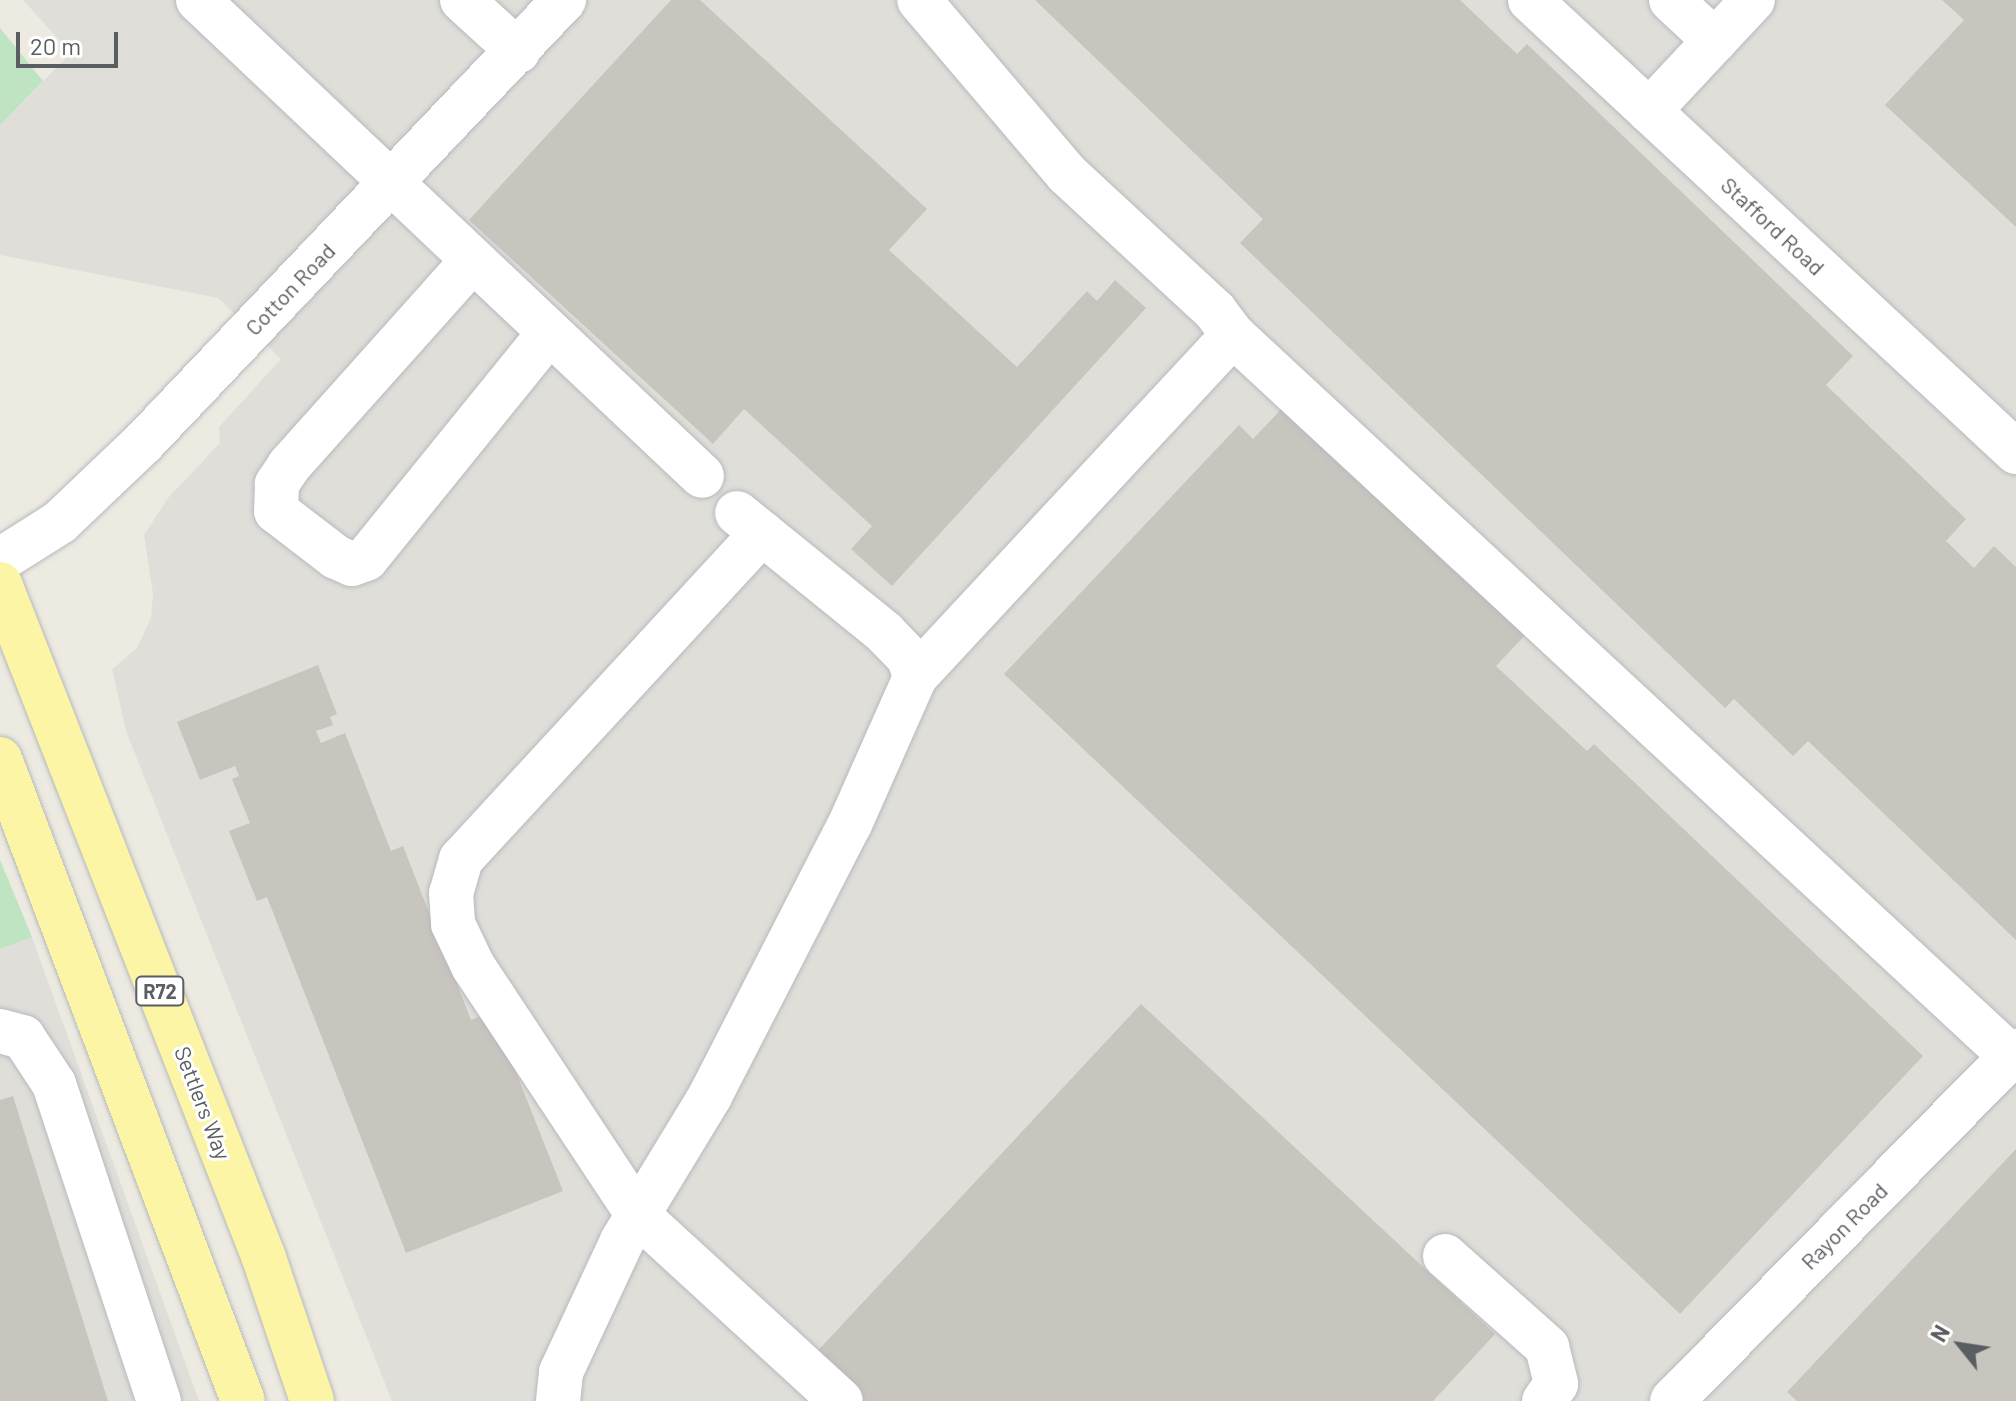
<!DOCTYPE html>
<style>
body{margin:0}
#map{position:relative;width:2016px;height:1401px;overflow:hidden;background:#edebe1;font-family:Barlow,sans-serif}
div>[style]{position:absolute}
.industrial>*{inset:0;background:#e0ded9}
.green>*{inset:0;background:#bee4c1}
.building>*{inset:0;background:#c8c5bf}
.roads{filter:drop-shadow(0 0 2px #b7b9be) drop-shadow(0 0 2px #b7b9be)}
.minor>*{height:44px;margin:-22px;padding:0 22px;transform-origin:22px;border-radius:22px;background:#fff}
.major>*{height:44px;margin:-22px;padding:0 22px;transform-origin:22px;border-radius:22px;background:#fdf5a6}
span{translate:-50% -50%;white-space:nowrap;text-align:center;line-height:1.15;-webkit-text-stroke:6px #fff;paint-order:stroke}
.shield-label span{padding:2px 6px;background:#fff;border:2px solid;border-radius:6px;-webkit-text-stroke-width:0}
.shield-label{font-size:20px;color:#5a5d62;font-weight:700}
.street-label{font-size:22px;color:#5a5d62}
.north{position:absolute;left:1920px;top:1305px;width:80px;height:80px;-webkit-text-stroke:6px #fff;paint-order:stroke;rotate:300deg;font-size:22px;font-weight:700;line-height:32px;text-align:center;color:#5a5d62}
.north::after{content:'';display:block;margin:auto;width:28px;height:36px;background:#5a5d62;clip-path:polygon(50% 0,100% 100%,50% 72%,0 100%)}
.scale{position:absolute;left:16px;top:32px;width:102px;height:36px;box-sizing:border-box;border:4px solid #5a5d62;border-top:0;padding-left:10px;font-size:24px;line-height:28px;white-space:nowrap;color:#5a5d62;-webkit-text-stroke:6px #fff;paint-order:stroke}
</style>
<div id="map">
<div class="industrial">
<i style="clip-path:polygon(23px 0,2016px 0,2016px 1401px,392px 1401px,126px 731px,112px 669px,137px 648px,151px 618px,153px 594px,144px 535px,168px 498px,220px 443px,219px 427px,281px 359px,218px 298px,0 255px,0 125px,71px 53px)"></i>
<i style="clip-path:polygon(32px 937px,199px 1401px,0 1401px,0 949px)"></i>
</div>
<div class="green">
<i style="clip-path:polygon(0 28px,43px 81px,0 125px)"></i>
<i style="clip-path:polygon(0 860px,32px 937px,0 949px)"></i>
</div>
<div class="building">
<i style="clip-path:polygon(671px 0,700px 0,927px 209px,889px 250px,1017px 367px,1087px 291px,1097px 301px,1115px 280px,1146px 308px,892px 586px,851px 549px,872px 526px,744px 409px,713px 444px,469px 220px)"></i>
<i style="clip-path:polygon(1035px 0,1460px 0,1517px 54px,1527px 44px,1853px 356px,1826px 385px,1966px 519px,1946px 541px,1974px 568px,1994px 546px,2016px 567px,2016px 940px,1808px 741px,1793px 756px,1734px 699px,1725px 708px,1240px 243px,1263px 219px)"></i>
<i style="clip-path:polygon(1942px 0,2016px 0,2016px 227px,1885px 105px,1964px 20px)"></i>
<i style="clip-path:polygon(1287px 403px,1528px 632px,1496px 666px,1587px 751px,1594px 744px,1923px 1056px,1680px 1314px,1004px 674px,1239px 425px,1253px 439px)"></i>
<i style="clip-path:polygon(318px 665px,337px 714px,330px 717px,333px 725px,316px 731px,321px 743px,345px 733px,391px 851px,403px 846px,471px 1020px,492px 1012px,563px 1191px,406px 1253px,267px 897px,257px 901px,229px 831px,250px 823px,232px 779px,239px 776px,235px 766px,200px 780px,177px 722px)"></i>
<i style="clip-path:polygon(1141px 1004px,1495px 1334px,1433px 1401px,857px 1401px,811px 1358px)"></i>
<i style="clip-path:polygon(13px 1096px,108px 1401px,0 1401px,0 1100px)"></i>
<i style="clip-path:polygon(2016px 1149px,2016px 1401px,1797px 1401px,1787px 1392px)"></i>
</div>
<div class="roads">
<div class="minor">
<i style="left:198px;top:0;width:693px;rotate:43.36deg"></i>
<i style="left:462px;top:0;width:76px;rotate:42.3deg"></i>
<i style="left:1530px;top:0;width:664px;rotate:42.92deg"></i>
<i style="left:1671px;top:0;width:60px;rotate:43deg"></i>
<i style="left:1649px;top:111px;width:152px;rotate:-46.9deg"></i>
<i style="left:472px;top:261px;width:275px;rotate:131.8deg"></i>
<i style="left:289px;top:466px;width:22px;rotate:124deg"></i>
<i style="left:277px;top:484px;width:27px;rotate:92deg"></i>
<i style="left:276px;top:511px;width:76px;rotate:37.5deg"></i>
<i style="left:336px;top:557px;width:17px;rotate:24deg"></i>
<i style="left:352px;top:564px;width:15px;rotate:-20deg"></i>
<i style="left:366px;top:559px;width:291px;rotate:-51deg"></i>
<i style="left:1233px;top:335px;width:1068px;rotate:42.84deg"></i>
<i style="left:762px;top:533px;width:444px;rotate:132.7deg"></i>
<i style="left:461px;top:859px;width:35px;rotate:106deg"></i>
<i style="left:451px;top:893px;width:31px;rotate:86deg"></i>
<i style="left:453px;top:924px;width:47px;rotate:64.5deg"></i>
<i style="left:473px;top:966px;width:299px;rotate:56.5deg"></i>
<i style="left:638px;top:1215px;width:275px;rotate:42.5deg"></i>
<i style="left:0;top:560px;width:71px;rotate:-32.3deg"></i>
<i style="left:60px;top:522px;width:116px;rotate:-43.6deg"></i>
<i style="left:144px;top:442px;width:610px;rotate:-46.46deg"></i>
<i style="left:915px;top:677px;width:467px;rotate:-47.1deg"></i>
<i style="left:1233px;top:335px;width:30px;rotate:-127deg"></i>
<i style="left:1215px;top:311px;width:202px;rotate:-137.2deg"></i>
<i style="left:1067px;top:174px;width:228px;rotate:-130.4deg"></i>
<i style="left:0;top:1031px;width:24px;rotate:15deg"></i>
<i style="left:23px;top:1037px;width:56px;rotate:56.6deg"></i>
<i style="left:54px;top:1084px;width:334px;rotate:71.7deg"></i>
<i style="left:1445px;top:1256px;width:137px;rotate:41.7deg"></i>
<i style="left:1547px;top:1347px;width:38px;rotate:76deg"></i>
<i style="left:1556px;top:1384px;width:21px;rotate:125deg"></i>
<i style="left:558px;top:1401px;width:29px;rotate:-84deg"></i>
<i style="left:561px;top:1372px;width:145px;rotate:-65deg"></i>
<i style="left:622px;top:1241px;width:170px;rotate:-58.7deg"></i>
<i style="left:710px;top:1096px;width:306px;rotate:-62.8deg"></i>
<i style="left:850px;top:824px;width:161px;rotate:-66.1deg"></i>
<i style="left:915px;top:677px;width:20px;rotate:-108deg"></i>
<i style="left:909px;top:658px;width:36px;rotate:-134deg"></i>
<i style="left:884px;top:632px;width:189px;rotate:-141deg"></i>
<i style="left:1672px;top:1401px;width:491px;rotate:-45.5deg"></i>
</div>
<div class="major">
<i style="left:0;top:584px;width:724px;rotate:68.61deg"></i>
<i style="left:264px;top:1258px;width:151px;rotate:71.4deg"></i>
<i style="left:0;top:759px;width:686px;rotate:69.27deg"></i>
</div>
</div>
<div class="shield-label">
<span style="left:160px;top:991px">R72</span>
</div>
<div class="street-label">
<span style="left:1773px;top:226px;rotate:43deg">Stafford Road</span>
<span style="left:290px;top:289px;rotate:-46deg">Cotton Road</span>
<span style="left:203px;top:1103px;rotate:69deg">Settlers Way</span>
<span style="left:1844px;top:1226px;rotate:-45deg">Rayon Road</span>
</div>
<div class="north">N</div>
<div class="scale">20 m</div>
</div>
